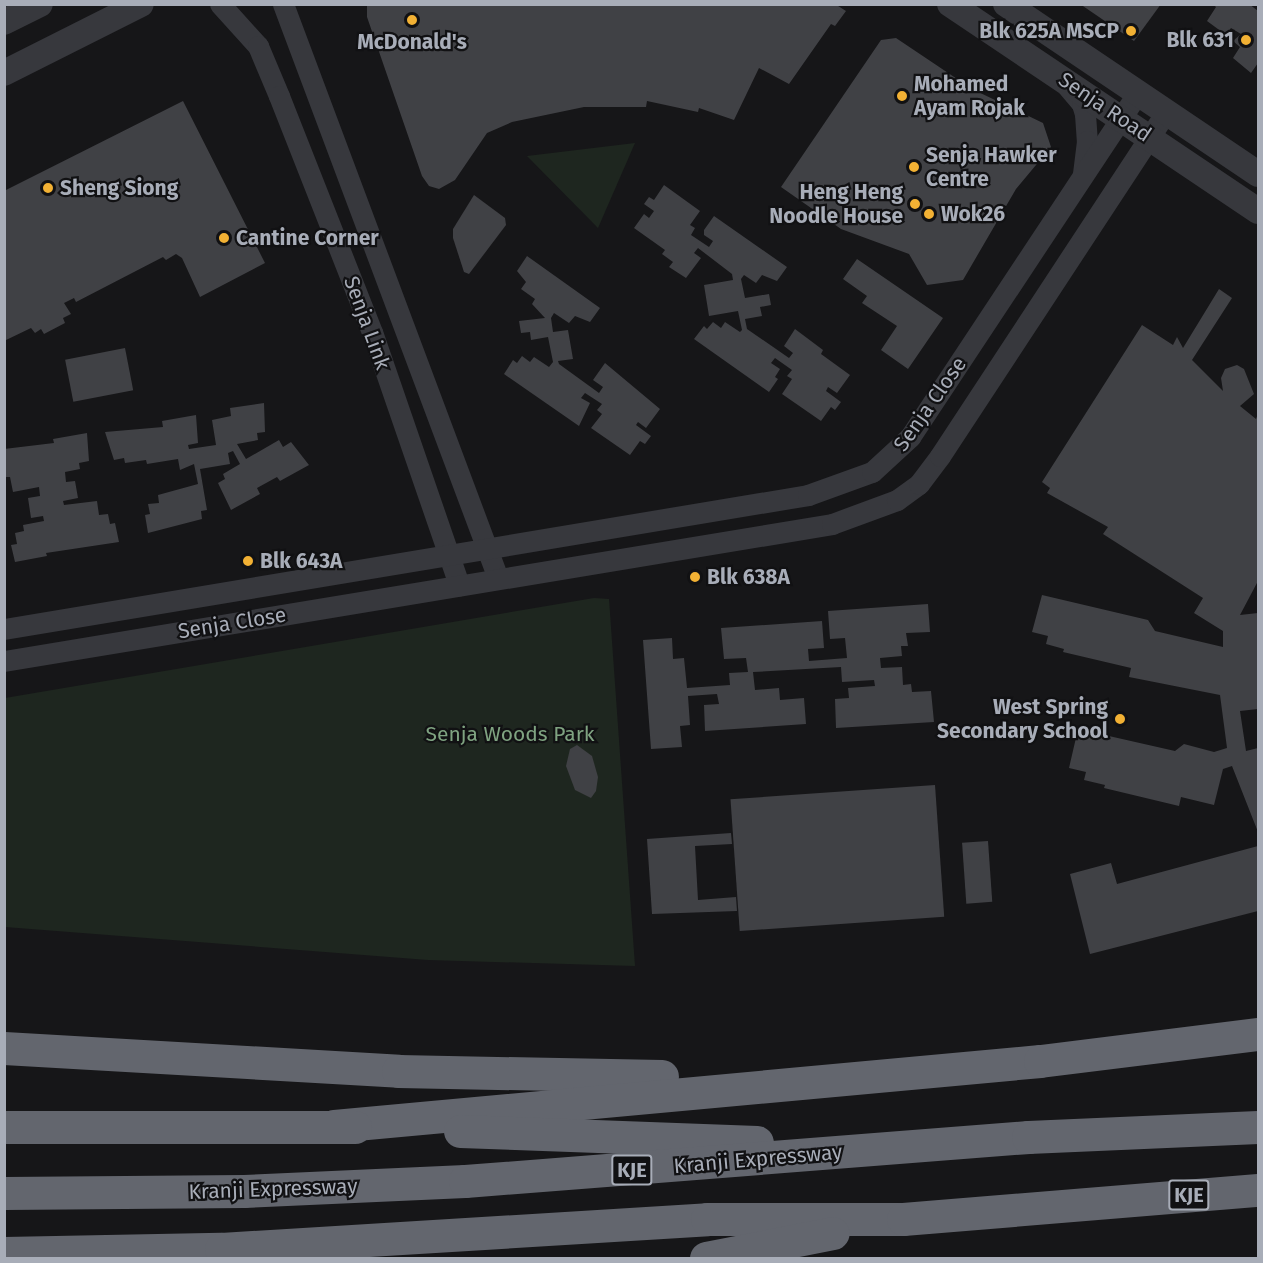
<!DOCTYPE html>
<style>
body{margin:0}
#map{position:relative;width:1263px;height:1263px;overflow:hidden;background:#161618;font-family:"Fira Sans",sans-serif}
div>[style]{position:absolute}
.green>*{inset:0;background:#1e261f}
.building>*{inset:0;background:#404145;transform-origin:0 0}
.minor>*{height:21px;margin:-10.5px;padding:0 10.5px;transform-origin:10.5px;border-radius:10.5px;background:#37383d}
.tertiary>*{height:26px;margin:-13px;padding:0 13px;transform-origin:13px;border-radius:13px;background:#37383d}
.motorway>*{height:33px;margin:-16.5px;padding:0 16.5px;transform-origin:16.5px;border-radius:16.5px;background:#63666e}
.dots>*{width:16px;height:16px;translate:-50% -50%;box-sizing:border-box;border:3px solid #111113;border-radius:50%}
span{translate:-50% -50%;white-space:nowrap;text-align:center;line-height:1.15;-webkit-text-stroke:4.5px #111113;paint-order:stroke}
.shield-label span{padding:2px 4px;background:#111113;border:2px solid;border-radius:4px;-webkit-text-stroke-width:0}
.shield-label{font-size:20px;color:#a8adb8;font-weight:700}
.poi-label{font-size:21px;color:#a8adb8;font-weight:700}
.right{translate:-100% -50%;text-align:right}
.left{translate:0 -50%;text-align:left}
.street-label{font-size:21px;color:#a8adb8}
.park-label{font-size:21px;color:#7fa381}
.frame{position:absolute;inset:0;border:6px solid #a8adb8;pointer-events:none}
</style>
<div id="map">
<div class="green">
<i style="clip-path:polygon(635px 143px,598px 228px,527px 156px)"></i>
<i style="clip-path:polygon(594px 598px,609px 599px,635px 966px,428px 960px,5px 927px,5px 698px)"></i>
</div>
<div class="building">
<i style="clip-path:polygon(367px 4px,835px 4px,846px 11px,835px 26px,831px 24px,789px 84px,759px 68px,734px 120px,699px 108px,698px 112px,647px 101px,646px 107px,584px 107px,512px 122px,487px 133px,455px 180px,439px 189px,429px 186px,422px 176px,367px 17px)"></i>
<i style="clip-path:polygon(1080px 4px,1161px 4px,1134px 41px)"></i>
<i style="clip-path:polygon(1213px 4px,1249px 4px,1258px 11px,1258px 63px,1251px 73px,1233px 58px,1240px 47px,1233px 41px,1241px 34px,1231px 28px,1226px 35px,1207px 21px,1216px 7px)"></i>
<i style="clip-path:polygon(896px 38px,972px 89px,1043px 123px,1051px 147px,1016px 189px,963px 280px,927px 285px,909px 254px,841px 229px,781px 187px,881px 40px)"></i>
<i style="clip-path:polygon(183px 101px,265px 263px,200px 297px,182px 258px,176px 254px,166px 260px,163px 257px,76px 302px,74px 298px,64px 303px,71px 314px,63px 318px,65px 323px,44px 334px,41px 329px,35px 333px,31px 328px,4px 341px,4px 191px)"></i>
<i style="clip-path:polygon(664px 185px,700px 211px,690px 225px,695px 228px,691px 235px,709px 247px,713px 241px,704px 235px,704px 230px,714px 216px,787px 267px,777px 281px,762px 275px,756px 283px,744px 275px,741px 279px,745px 298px,769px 294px,771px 305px,760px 307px,762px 316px,745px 319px,747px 329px,789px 358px,793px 353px,784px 346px,795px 329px,823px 350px,821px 354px,850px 375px,837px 393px,828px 387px,826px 391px,841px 402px,835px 410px,831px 407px,821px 421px,782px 394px,792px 379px,787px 376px,792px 370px,775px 358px,771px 363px,780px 369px,775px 377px,778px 379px,769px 392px,694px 339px,704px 326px,707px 329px,713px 322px,721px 328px,725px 322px,740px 332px,742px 330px,738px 311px,709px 316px,704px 285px,733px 280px,732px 274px,698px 248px,694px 253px,701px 258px,686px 278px,669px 267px,673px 262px,662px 254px,665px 250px,634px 228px,644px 214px,649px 218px,654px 211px,644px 204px,649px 197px,654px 200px)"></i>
<i style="clip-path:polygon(474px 195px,505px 218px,506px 225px,469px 274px,464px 272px,453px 238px,453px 229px)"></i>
<i style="clip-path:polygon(527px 256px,600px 308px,590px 322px,575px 316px,569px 323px,554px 313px,551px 318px,553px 332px,568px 330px,573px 359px,558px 361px,559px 364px,599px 393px,603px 387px,593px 380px,605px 363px,660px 409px,646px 428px,638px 422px,636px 425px,651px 436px,645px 444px,640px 441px,630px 455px,591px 428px,602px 414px,597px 410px,602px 404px,585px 393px,581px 398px,590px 403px,579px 426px,504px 374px,513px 360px,517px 363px,522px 356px,530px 362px,534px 357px,549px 367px,553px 362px,548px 337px,531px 340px,530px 332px,521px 333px,519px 321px,545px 318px,532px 304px,535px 299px,521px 289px,526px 282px,517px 271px)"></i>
<i style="clip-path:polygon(857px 259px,943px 318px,908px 369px,881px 350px,897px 326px,862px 303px,867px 296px,843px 279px)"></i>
<i style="clip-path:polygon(1219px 289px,1232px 298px,1192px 360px,1223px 391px,1221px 378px,1225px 369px,1237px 365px,1244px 369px,1254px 394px,1240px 406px,1256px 419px,1258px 414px,1258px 581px,1240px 615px,1258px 613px,1258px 709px,1240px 711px,1246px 751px,1258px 748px,1258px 832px,1232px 766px,1223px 769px,1214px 805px,1181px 797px,1179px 806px,1104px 788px,1105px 785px,1084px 780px,1086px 772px,1069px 768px,1078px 729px,1175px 751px,1184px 744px,1214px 752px,1227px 748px,1220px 695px,1129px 677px,1131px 668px,1063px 652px,1064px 649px,1046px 644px,1048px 636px,1032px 632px,1042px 595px,1148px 620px,1155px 631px,1223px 647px,1223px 631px,1194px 613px,1203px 598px,1103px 534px,1108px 527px,1047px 493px,1050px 488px,1042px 482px,1142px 325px,1173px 345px,1177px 337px,1183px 348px)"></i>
<i style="left:125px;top:348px;width:43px;height:61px;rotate:79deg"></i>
<i style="clip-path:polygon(264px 403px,265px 432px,257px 433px,258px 440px,237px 444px,246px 459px,279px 440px,283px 447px,291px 442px,309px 465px,280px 481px,277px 477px,257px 488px,260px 494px,231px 510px,218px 483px,225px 479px,223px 474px,240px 464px,233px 451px,228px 453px,230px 464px,200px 469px,207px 510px,201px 511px,202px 519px,148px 533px,145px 515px,150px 514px,148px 504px,159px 503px,158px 495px,198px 484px,194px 464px,180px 470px,178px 459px,147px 464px,146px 460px,125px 463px,124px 458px,114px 460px,105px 432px,163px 427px,162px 421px,196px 415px,198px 443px,188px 445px,189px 449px,216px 445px,212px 420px,231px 416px,230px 408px)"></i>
<i style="clip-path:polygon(87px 433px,89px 461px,79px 463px,80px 469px,65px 472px,66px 482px,75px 481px,78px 498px,63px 501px,64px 505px,97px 501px,99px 515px,108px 514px,110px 524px,115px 523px,119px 542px,46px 553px,47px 556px,15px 562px,11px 545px,17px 544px,15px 533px,24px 531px,23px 525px,44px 521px,43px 516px,31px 518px,28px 498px,40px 496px,39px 487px,13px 492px,10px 477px,6px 477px,4px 449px,54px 443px,53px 439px)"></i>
<i style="clip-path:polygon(928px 604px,930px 632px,906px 633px,908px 646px,901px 646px,902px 656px,880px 658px,881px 668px,902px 667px,903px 685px,911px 684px,912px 692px,931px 691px,934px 722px,836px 728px,835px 699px,849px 698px,848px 688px,875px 686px,874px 680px,842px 682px,841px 667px,753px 672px,755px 690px,779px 688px,780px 700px,804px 698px,806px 724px,705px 731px,704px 705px,719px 704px,717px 694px,688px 696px,690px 725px,680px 726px,682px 747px,651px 749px,643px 640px,672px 638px,673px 659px,684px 658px,687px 688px,730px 685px,729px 673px,748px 672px,746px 658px,724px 659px,721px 628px,822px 621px,824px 648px,808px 649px,809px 661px,847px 658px,845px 638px,830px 639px,828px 611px)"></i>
<i style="clip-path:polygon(577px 745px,592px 756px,598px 777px,596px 791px,591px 798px,575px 790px,566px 766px,570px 749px)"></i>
<i style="left:935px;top:785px;width:132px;height:205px;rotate:86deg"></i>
<i style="clip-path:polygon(731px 833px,732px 844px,695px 846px,698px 900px,736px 897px,737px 911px,652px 914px,647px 839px)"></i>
<i style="left:988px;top:841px;width:61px;height:26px;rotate:86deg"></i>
<i style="clip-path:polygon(1258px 846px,1258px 911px,1090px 954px,1070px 874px,1111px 863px,1117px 884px)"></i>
</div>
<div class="minor">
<i style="left:220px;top:4px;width:57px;rotate:47.9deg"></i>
<i style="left:258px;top:46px;width:54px;rotate:67.2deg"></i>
<i style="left:279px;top:96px;width:254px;rotate:68.5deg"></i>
<i style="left:372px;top:332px;width:268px;rotate:71deg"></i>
<i style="left:283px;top:4px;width:613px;rotate:69.47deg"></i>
<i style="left:1067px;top:86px;width:23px;rotate:50deg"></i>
<i style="left:1082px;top:104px;width:10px;rotate:73deg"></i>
<i style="left:1085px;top:114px;width:27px;rotate:86deg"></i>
<i style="left:1087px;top:141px;width:34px;rotate:97deg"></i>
<i style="left:4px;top:629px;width:815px;rotate:-9.46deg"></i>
<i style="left:808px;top:495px;width:68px;rotate:-19.8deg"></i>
<i style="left:872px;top:472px;width:52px;rotate:-42.6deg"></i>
<i style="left:910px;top:437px;width:413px;rotate:-56.5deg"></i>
<i style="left:4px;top:661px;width:839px;rotate:-9.39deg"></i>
<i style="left:832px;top:524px;width:69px;rotate:-20.3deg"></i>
<i style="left:897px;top:500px;width:27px;rotate:-36deg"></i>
<i style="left:919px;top:484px;width:35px;rotate:-53deg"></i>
<i style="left:940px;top:456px;width:412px;rotate:-56.7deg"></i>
</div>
<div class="tertiary">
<i style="left:950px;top:4px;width:371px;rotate:33.9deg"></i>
<i style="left:1006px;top:4px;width:304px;rotate:34deg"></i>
<i style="left:4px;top:22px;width:40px;rotate:-26.6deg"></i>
<i style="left:4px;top:73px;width:153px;rotate:-26.7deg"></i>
</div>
<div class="motorway">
<i style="left:4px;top:1048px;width:395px;rotate:3.3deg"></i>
<i style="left:398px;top:1071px;width:264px;rotate:1.1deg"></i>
<i style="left:334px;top:1126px;width:709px;rotate:-5.26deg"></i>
<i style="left:1040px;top:1061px;width:220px;rotate:-7.1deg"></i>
<i style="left:4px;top:1127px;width:351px"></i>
<i style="left:460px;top:1131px;width:297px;rotate:2.1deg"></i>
<i style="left:4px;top:1193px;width:240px;rotate:-0.5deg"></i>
<i style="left:244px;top:1191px;width:221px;rotate:-2.6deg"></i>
<i style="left:465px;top:1181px;width:565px;rotate:-4.47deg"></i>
<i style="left:1028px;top:1137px;width:230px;rotate:-2.5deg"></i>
<i style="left:4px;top:1253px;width:217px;rotate:-1.1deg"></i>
<i style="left:221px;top:1249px;width:487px;rotate:-3.5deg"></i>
<i style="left:707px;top:1219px;width:196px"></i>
<i style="left:903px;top:1219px;width:356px;rotate:-4.7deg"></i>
<i style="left:706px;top:1258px;width:129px;rotate:-11.1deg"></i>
</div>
<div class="dots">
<i style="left:412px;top:20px;background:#f2b134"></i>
<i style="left:1131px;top:31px;background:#f2b134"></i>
<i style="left:1246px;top:40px;background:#f2b134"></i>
<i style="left:902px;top:96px;background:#f2b134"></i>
<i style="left:914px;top:167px;background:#f2b134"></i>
<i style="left:48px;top:188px;background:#f2b134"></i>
<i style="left:915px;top:204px;background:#f2b134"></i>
<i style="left:929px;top:214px;background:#f2b134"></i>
<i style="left:224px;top:238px;background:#f2b134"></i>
<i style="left:248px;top:561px;background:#f2b134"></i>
<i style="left:695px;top:577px;background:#f2b134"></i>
<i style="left:1120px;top:719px;background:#f2b134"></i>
</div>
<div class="shield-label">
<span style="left:632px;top:1170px">KJE</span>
<span style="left:1189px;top:1195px">KJE</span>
</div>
<div class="poi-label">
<span class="right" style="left:1119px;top:31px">Blk 625A MSCP</span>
<span class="right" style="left:1234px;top:40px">Blk 631</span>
<span style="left:412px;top:42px">McDonald's</span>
<span class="left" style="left:914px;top:96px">Mohamed<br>Ayam Rojak</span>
<span class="left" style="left:926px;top:167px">Senja Hawker<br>Centre</span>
<span class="left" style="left:60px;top:188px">Sheng Siong</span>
<span class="right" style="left:903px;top:204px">Heng Heng<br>Noodle House</span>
<span class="left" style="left:941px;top:214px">Wok26</span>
<span class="left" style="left:236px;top:238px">Cantine Corner</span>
<span class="left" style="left:260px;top:561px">Blk 643A</span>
<span class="left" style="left:707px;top:577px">Blk 638A</span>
<span class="right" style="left:1108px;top:719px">West Spring<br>Secondary School</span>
</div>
<div class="street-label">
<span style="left:1105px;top:107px;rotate:34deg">Senja Road</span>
<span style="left:367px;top:323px;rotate:70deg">Senja Link</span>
<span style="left:930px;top:404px;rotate:-55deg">Senja Close</span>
<span style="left:232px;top:623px;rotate:-9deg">Senja Close</span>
<span style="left:758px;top:1159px;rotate:-5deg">Kranji Expressway</span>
<span style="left:273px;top:1189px;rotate:-2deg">Kranji Expressway</span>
</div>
<div class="park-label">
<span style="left:510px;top:734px">Senja Woods Park</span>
</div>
<div class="frame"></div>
</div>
